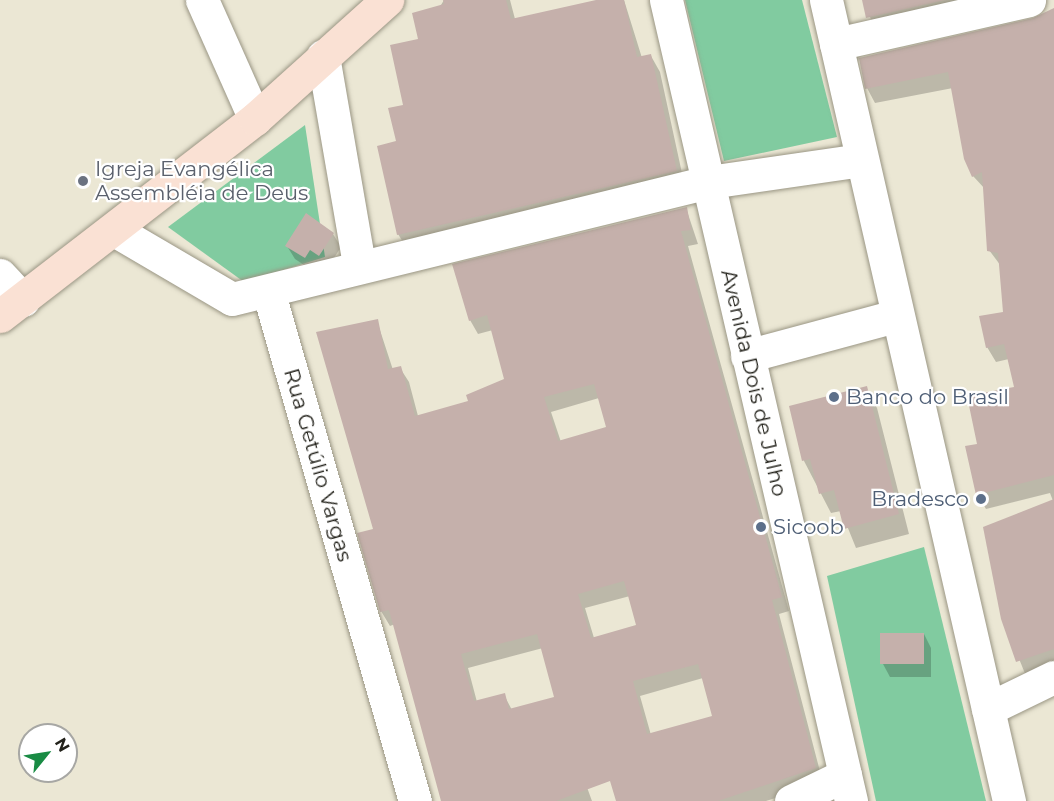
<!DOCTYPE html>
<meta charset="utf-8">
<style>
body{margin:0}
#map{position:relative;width:1054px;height:801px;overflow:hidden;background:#ebe7d4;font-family:Montserrat,sans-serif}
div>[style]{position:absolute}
.green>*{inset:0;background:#81cba0}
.shadow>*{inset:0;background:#0003}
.building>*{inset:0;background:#c5b0ab;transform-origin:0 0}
.roads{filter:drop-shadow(0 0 2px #9a9684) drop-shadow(0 0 2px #9a9684)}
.minor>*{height:33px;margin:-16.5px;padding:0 16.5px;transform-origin:16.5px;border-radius:16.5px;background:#fff}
.major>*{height:33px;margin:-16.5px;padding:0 16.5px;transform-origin:16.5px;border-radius:16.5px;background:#fae1d4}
.dots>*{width:16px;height:16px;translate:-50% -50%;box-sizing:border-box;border:3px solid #fff;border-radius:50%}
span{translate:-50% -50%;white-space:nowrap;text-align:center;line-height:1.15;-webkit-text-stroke:4.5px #fff;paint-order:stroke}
.worship-label{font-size:21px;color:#5b616d}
.left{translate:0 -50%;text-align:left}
.street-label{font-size:21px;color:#23221b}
.service-label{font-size:21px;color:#4e5e75}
.right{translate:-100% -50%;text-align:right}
.north{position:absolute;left:18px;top:723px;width:60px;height:60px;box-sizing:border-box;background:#fff;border:2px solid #a7a7a4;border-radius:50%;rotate:60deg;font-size:16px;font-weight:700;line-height:24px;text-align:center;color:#23221b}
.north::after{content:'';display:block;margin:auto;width:21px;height:27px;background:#198b44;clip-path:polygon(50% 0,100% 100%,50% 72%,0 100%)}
</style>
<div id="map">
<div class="green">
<i style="clip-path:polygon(685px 0,802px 0,837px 137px,724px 161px)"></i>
<i style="clip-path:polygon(305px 125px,325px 257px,244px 282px,168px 227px)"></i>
<i style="clip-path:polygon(924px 547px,986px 801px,876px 801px,827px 576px)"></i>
</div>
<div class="shadow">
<i style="clip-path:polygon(444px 0,510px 0,515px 19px,624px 0,642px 58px,651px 56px,660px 72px,685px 187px,408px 250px,398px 234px,398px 142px,420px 40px)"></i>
<i style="clip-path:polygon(863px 0,1012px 0,877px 34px)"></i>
<i style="clip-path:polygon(1054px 12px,1054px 667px,1026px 676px,1003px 619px,1053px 501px,1050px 493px,986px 509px,977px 494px,979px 445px,1015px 388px,1009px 359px,996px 362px,987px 347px,1005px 314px,1001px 266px,989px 250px,985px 189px,973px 176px,953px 88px,875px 103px,867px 88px)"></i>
<i style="clip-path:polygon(evenodd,686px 208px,698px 244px,688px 246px,789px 611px,779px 614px,823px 783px,766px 801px,625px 801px,595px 748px,576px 757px,592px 801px,447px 801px,395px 624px,390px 626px,381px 611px,375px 530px,377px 321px,393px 370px,400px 368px,409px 382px,418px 416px,470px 402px,506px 379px,493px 330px,478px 334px,470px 320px,686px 208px,599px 398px,608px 428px,561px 442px,551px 412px,599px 398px,686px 208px,630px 596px,638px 626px,594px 638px,585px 608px,630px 596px,686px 208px,543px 648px,556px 698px,512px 710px,504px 695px,477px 702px,468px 668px,543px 648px,686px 208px,703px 678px,714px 717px,651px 735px,640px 696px,703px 678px)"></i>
<i style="clip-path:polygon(333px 234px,341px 247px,327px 269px,313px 271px,295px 259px,287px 246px)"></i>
<i style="clip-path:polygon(866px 388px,877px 408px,909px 534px,856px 548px,841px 511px,831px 513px,804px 461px,790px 407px)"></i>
<i style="clip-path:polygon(924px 634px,931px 648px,931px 677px,890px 677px,883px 664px)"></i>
</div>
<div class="building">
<i style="clip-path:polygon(443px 0,506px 0,511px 19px,596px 0,624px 0,637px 57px,651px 54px,677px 171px,397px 235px,377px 146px,396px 141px,388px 108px,403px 105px,390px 45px,418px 39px,412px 13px,444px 4px)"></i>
<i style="clip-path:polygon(862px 0,945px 0,866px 18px)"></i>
<i style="clip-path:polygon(1054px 8px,1054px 475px,976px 495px,965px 446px,977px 444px,967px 396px,1014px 387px,1004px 344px,986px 348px,979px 316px,1003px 312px,998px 253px,987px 251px,982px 172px,972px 177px,964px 159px,948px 72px,865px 89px,859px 58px,1033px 18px)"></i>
<i style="clip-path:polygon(evenodd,687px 207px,691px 230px,681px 231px,782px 597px,772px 600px,816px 768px,718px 801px,616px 801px,610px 781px,556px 801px,441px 801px,389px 610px,380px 612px,357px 533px,373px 529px,316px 332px,378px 319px,388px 369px,401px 366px,415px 416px,468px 401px,466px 395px,504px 379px,487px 315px,469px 321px,452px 264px,687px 207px,594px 384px,606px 427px,558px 441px,544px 397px,594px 384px,687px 207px,624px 581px,636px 625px,591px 638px,578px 594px,624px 581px,687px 207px,537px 634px,554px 697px,509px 709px,505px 693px,474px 701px,461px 654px,537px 634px,687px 207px,698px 664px,712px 716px,647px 734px,633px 681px,698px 664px)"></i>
<i style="clip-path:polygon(306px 213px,334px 233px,319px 256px,310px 250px,305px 258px,285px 246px)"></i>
<i style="clip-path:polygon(867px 386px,899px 514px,844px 529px,834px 490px,819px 494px,810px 459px,802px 461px,789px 406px)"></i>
<i style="clip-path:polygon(1054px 499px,1054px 649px,1016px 662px,1001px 619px,983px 527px)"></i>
<i style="left:880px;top:633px;width:44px;height:31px"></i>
</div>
<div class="roads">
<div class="minor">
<i style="left:202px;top:0;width:130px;rotate:66deg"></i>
<i style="left:666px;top:0;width:822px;rotate:76.99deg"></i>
<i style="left:826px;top:0;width:822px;rotate:77.13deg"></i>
<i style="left:836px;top:44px;width:198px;rotate:-12.8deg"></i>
<i style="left:323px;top:56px;width:212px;rotate:80.2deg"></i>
<i style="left:116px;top:231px;width:134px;rotate:30.4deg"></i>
<i style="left:232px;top:299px;width:491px;rotate:-13.8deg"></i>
<i style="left:709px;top:182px;width:154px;rotate:-8.2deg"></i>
<i style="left:0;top:275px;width:34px;rotate:47deg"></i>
<i style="left:269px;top:294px;width:528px;rotate:73.94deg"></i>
<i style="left:747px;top:356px;width:153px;rotate:-15.1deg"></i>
<i style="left:988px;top:709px;width:73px;rotate:-25.9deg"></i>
<i style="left:791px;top:801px;width:60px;rotate:-25.7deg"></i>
</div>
<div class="major">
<i style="left:0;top:316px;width:322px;rotate:-37.7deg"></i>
<i style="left:255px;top:119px;width:178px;rotate:-42deg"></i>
</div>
</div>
<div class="dots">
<i style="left:83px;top:181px;background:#6b7280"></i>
<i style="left:834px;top:397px;background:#5c6f8a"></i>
<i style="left:981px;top:499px;background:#5c6f8a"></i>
<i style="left:761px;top:527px;background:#5c6f8a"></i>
</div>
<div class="worship-label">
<span class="left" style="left:95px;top:181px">Igreja Evangélica<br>Assembléia de Deus</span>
</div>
<div class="street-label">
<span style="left:754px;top:383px;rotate:77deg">Avenida Dois de Julho</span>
<span style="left:318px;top:465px;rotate:74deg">Rua Getúlio Vargas</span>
</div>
<div class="service-label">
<span class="left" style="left:846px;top:397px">Banco do Brasil</span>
<span class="right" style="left:969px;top:499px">Bradesco</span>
<span class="left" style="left:773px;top:527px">Sicoob</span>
</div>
<div class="north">N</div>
</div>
